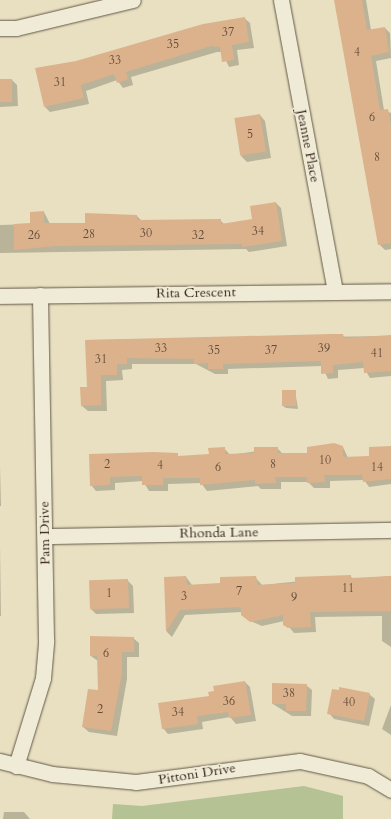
<!DOCTYPE html>
<style>
body{margin:0}
#map{position:relative;width:391px;height:819px;overflow:hidden;background:#e8e0c1;font-family:Cardo,serif}
div>[style]{position:absolute}
.green>*{inset:0;background:#b4c294}
.shadow>*{inset:0;background:#0003}
.building>*{inset:0;background:#dcb28c;transform-origin:0 0}
.roads{filter:drop-shadow(0 0 1px #645746) drop-shadow(0 0 1px #645746)}
.street>*{height:15px;margin:-7.5px;padding:0 7.5px;transform-origin:7.5px;border-radius:7.5px;background:#f0ebd7}
span{translate:-50% -50%;white-space:nowrap;text-align:center;line-height:1.15;-webkit-text-stroke:3.5px #f0ebd7;paint-order:stroke}
.number-label{font-size:12px;color:#614b39}
.number-label span{-webkit-text-stroke-width:0}
.street-label{font-size:14px;color:#38291d}
</style>
<div id="map">
<div class="green">
<i style="clip-path:polygon(304px 786px,343px 796px,343px 819px,112px 819px,113px 804px,142px 806px)"></i>
</div>
<div class="shadow">
<i style="clip-path:polygon(335px 0,366px 0,371px 30px,385px 28px,390px 33px,391px 58px,376px 61px,384px 110px,391px 113px,391px 249px,385px 250px,379px 244px)"></i>
<i style="clip-path:polygon(244px 18px,250px 23px,254px 48px,237px 50px,239px 65px,229px 67px,222px 52px,217px 52px,131px 77px,133px 85px,123px 88px,117px 80px,86px 91px,89px 104px,50px 112px,45px 107px,76px 62px)"></i>
<i style="clip-path:polygon(0 80px,12px 80px,17px 85px,18px 106px,0 107px)"></i>
<i style="clip-path:polygon(260px 115px,265px 121px,271px 158px,247px 162px,241px 156px)"></i>
<i style="clip-path:polygon(276px 203px,281px 208px,287px 246px,249px 252px,246px 249px,0 253px,0 225px,31px 224px,44px 212px,50px 224px,86px 224px,137px 216px,142px 221px,220px 220px,224px 224px,254px 220px)"></i>
<i style="clip-path:polygon(391px 336px,391px 376px,370px 378px,364px 368px,338px 370px,338px 378px,328px 379px,322px 366px,228px 369px,228px 374px,215px 374px,196px 364px,132px 364px,132px 369px,122px 370px,123px 380px,106px 381px,107px 411px,88px 411px,82px 406px,88px 388px,86px 340px)"></i>
<i style="clip-path:polygon(295px 391px,298px 409px,286px 408px,283px 406px)"></i>
<i style="clip-path:polygon(343px 447px,348px 458px,370px 457px,391px 447px,391px 484px,369px 487px,364px 480px,330px 481px,330px 488px,314px 488px,308px 482px,281px 482px,281px 489px,261px 489px,258px 486px,207px 491px,201px 483px,168px 484px,168px 491px,149px 491px,143px 481px,115px 483px,115px 490px,96px 491px,91px 485px,90px 455px,180px 457px,210px 455px,224px 448px,230px 455px,277px 448px,283px 454px,308px 454px)"></i>
<i style="clip-path:polygon(0 466px,1px 506px,0 506px)"></i>
<i style="clip-path:polygon(0 545px,1px 616px,0 616px)"></i>
<i style="clip-path:polygon(350px 576px,354px 579px,391px 576px,391px 647px,382px 641px,382px 616px,315px 617px,316px 632px,294px 633px,284px 621px,262px 626px,248px 620px,242px 612px,185px 615px,172px 637px,167px 632px,165px 578px,186px 577px,192px 585px,221px 584px,255px 577px,262px 585px)"></i>
<i style="clip-path:polygon(127px 580px,133px 586px,134px 613px,96px 614px,91px 609px)"></i>
<i style="clip-path:polygon(133px 638px,139px 643px,139px 657px,127px 657px,127px 679px,117px 736px,89px 732px,83px 727px,99px 692px,98px 661px,91px 656px)"></i>
<i style="clip-path:polygon(245px 682px,250px 687px,256px 721px,236px 724px,230px 717px,202px 722px,203px 729px,168px 734px,163px 728px,210px 697px)"></i>
<i style="clip-path:polygon(306px 685px,312px 690px,311px 716px,292px 716px,273px 704px)"></i>
<i style="clip-path:polygon(369px 694px,375px 699px,369px 726px,334px 719px,329px 713px)"></i>
<i style="clip-path:polygon(391px 705px,391px 735px,382px 729px)"></i>
<i style="clip-path:polygon(4px 812px,24px 812px,30px 819px,3px 819px)"></i>
</div>
<div class="building">
<i style="clip-path:polygon(334px 0,362px 0,367px 30px,385px 27px,389px 52px,371px 56px,380px 110px,388px 109px,391px 126px,391px 243px,378px 245px)"></i>
<i style="clip-path:polygon(245px 17px,249px 42px,232px 45px,234px 60px,222px 62px,220px 47px,211px 46px,126px 72px,128px 79px,117px 83px,114px 74px,81px 85px,84px 98px,44px 107px,35px 68px,76px 61px,203px 24px)"></i>
<i style="left:0;top:79px;width:12px;height:23px"></i>
<i style="left:260px;top:114px;width:38px;height:26px;rotate:81deg"></i>
<i style="clip-path:polygon(276px 202px,282px 241px,242px 247px,242px 244px,55px 246px,14px 250px,14px 224px,30px 223px,30px 212px,44px 211px,44px 223px,85px 223px,85px 213px,137px 215px,137px 220px,221px 219px,221px 224px,252px 219px,250px 206px)"></i>
<i style="clip-path:polygon(331px 334px,343px 334px,344px 338px,391px 335px,391px 371px,364px 373px,363px 362px,333px 365px,333px 373px,321px 374px,321px 361px,223px 364px,223px 369px,208px 369px,208px 363px,194px 364px,194px 359px,127px 358px,127px 364px,117px 364px,117px 375px,101px 375px,101px 405px,81px 406px,80px 387px,87px 387px,85px 340px)"></i>
<i style="left:282px;top:390px;width:14px;height:16px"></i>
<i style="clip-path:polygon(334px 443px,343px 446px,343px 457px,369px 456px,369px 447px,391px 446px,391px 479px,363px 482px,362px 475px,324px 475px,325px 482px,307px 483px,307px 477px,275px 477px,276px 483px,255px 484px,255px 480px,200px 485px,200px 478px,163px 478px,163px 485px,142px 485px,142px 476px,110px 477px,110px 485px,90px 486px,89px 454px,153px 452px,178px 453px,178px 456px,209px 454px,208px 448px,225px 447px,225px 454px,254px 453px,254px 447px,278px 447px,278px 453px,307px 453px,307px 447px)"></i>
<i style="clip-path:polygon(351px 575px,351px 578px,391px 576px,391px 611px,310px 612px,311px 627px,288px 628px,283px 625px,283px 615px,250px 622px,241px 615px,241px 607px,180px 610px,166px 632px,164px 577px,186px 576px,187px 585px,220px 583px,220px 577px,256px 576px,258px 585px,295px 583px,295px 577px)"></i>
<i style="left:128px;top:579px;width:29px;height:39px;rotate:88deg"></i>
<i style="clip-path:polygon(90px 636px,134px 637px,134px 652px,122px 652px,122px 673px,111px 731px,82px 727px,88px 689px,98px 690px,97px 656px,90px 656px)"></i>
<i style="clip-path:polygon(245px 681px,251px 715px,229px 718px,228px 712px,197px 716px,198px 724px,162px 729px,158px 703px,209px 696px,208px 692px,214px 691px,213px 686px)"></i>
<i style="clip-path:polygon(272px 683px,307px 684px,306px 711px,286px 711px,286px 704px,272px 704px)"></i>
<i style="clip-path:polygon(339px 687px,370px 693px,364px 721px,327px 714px,332px 689px,339px 690px)"></i>
</div>
<div class="roads">
<div class="street">
<i style="left:281px;top:0;width:296px;rotate:79.5deg"></i>
<i style="left:0;top:28px;width:16px"></i>
<i style="left:16px;top:28px;width:120px;rotate:-13.5deg"></i>
<i style="left:0;top:296px;width:391px;rotate:-0.7deg"></i>
<i style="left:46px;top:536px;width:345px;rotate:-1deg"></i>
<i style="left:0;top:761px;width:54px;rotate:14deg"></i>
<i style="left:52px;top:774px;width:84px;rotate:5.4deg"></i>
<i style="left:136px;top:782px;width:165px;rotate:-7.3deg"></i>
<i style="left:300px;top:761px;width:70px;rotate:12.4deg"></i>
<i style="left:368px;top:776px;width:27px;rotate:31deg"></i>
<i style="left:16px;top:766px;width:92px;rotate:-72.9deg"></i>
<i style="left:43px;top:678px;width:38px;rotate:-85deg"></i>
<i style="left:46px;top:640px;width:345px;rotate:-91deg"></i>
</div>
</div>
<div class="number-label">
<span style="left:228px;top:33px">37</span>
<span style="left:173px;top:45px">35</span>
<span style="left:357px;top:53px">4</span>
<span style="left:115px;top:61px">33</span>
<span style="left:60px;top:83px">31</span>
<span style="left:372px;top:118px">6</span>
<span style="left:250px;top:135px">5</span>
<span style="left:377px;top:158px">8</span>
<span style="left:258px;top:232px">34</span>
<span style="left:146px;top:234px">30</span>
<span style="left:89px;top:235px">28</span>
<span style="left:34px;top:236px">26</span>
<span style="left:198px;top:236px">32</span>
<span style="left:161px;top:349px">33</span>
<span style="left:324px;top:349px">39</span>
<span style="left:214px;top:351px">35</span>
<span style="left:271px;top:351px">37</span>
<span style="left:377px;top:354px">41</span>
<span style="left:101px;top:360px">31</span>
<span style="left:325px;top:461px">10</span>
<span style="left:107px;top:465px">2</span>
<span style="left:273px;top:465px">8</span>
<span style="left:160px;top:466px">4</span>
<span style="left:218px;top:468px">6</span>
<span style="left:377px;top:468px">14</span>
<span style="left:348px;top:589px">11</span>
<span style="left:239px;top:592px">7</span>
<span style="left:109px;top:594px">1</span>
<span style="left:184px;top:597px">3</span>
<span style="left:294px;top:598px">9</span>
<span style="left:106px;top:654px">6</span>
<span style="left:289px;top:694px">38</span>
<span style="left:229px;top:702px">36</span>
<span style="left:349px;top:703px">40</span>
<span style="left:100px;top:710px">2</span>
<span style="left:178px;top:713px">34</span>
</div>
<div class="street-label">
<span style="left:308px;top:146px;rotate:79deg">Jeanne Place</span>
<span style="left:196px;top:293px;rotate:-1deg">Rita Crescent</span>
<span style="left:45px;top:533px;rotate:-91deg">Pam Drive</span>
<span style="left:219px;top:533px;rotate:-1deg">Rhonda Lane</span>
<span style="left:197px;top:774px;rotate:-9deg">Pittoni Drive</span>
</div>
</div>
